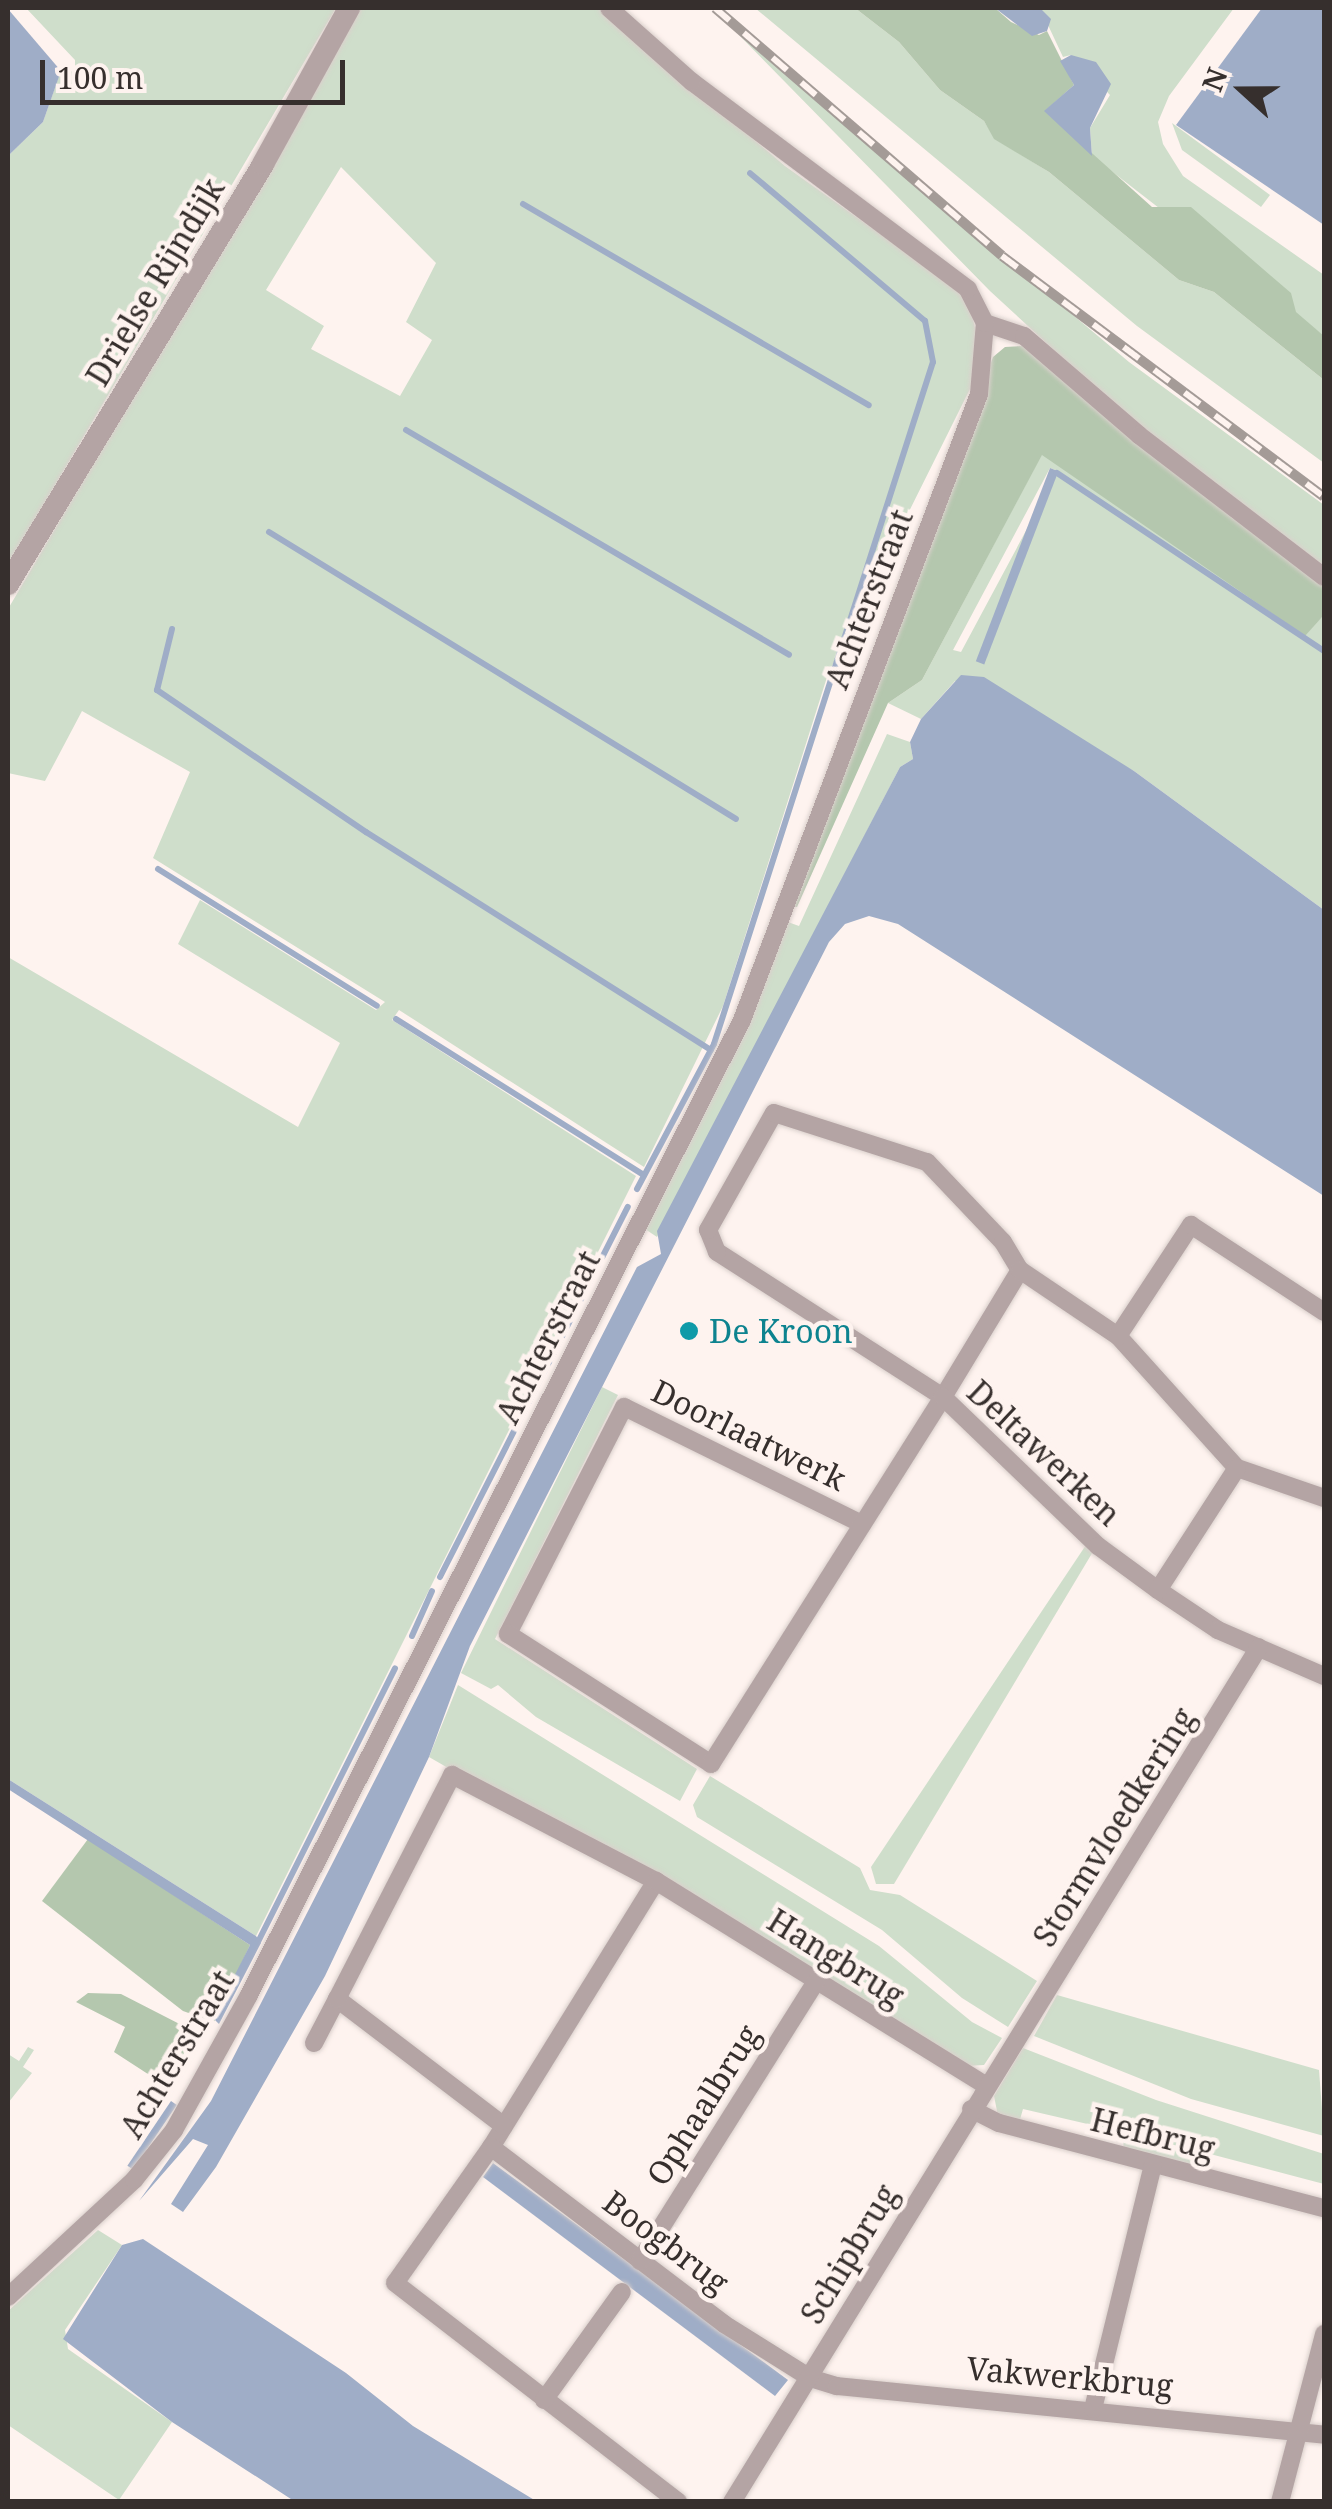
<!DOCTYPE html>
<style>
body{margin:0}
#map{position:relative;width:1332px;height:2509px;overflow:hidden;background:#fef3ef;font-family:"Noto Serif",serif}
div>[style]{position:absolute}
.green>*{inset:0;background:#cfdecb}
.forest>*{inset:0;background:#b4c7ae}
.water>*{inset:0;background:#9fadc7;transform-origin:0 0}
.stream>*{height:6px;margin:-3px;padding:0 3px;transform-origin:3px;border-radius:3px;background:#9fadc7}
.roads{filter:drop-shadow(0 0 2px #dad0cc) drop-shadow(0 0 2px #dad0cc)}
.minor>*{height:18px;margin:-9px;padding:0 9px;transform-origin:9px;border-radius:9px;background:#b4a4a4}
.tertiary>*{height:22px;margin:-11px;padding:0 11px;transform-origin:11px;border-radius:11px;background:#b4a4a4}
.rail>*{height:10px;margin-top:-5px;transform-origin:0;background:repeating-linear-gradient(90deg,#fef3ef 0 19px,#a49b97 0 38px);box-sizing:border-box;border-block:2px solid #a49b97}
.dots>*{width:28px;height:28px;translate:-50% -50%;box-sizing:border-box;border:5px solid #fef3ef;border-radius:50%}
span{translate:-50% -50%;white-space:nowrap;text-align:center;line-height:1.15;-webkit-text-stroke:9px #fef3ef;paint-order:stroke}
.street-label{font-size:32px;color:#362f2d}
.culture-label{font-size:32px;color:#0d838f}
.left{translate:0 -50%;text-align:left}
.frame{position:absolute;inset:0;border:10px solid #362f2d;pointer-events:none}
.north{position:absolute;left:1192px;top:40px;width:100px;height:100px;-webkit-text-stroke:8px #fef3ef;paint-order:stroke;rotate:291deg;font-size:28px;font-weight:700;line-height:40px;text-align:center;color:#362f2d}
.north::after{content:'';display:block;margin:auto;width:35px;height:45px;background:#362f2d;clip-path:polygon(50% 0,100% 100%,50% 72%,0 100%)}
.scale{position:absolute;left:40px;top:60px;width:305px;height:45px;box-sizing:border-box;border:5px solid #362f2d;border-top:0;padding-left:12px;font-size:30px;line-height:35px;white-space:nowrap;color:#362f2d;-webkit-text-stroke:8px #fef3ef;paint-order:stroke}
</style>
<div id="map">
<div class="green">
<i style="clip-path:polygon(26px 8px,336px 8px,8px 565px,8px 156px,43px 122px,60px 73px,75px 71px,75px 60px)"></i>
<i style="clip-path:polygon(evenodd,361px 8px,598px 8px,785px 166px,968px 297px,980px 350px,971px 387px,828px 674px,723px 1006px,644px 1167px,399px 1010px,392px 1020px,636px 1176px,256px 1936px,8px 1779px,8px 957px,298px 1127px,340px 1043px,178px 944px,200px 900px,376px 1010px,385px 1002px,153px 858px,190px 772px,82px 711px,45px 781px,8px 773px,8px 609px,361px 8px,341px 167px,436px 263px,406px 322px,432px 340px,400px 396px,311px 349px,324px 326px,266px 290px,341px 167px)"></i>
<i style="clip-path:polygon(755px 8px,855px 8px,899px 42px,940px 90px,984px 121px,995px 139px,1049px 172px,1179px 280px,1214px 292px,1324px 380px,1324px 463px,1137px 326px)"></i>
<i style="clip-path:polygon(1040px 8px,1234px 8px,1169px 96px,1158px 122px,1163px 144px,1183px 176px,1324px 275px,1324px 336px,1092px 156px,1090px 128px,1110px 95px,1071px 55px,1063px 57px)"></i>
<i style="clip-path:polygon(739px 35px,1129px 362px,1324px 505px,1324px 566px,1142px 431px,990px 291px)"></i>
<i style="clip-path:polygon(1172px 123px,1270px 195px,1261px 207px,1182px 150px)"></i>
<i style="clip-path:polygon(evenodd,1042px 454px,1305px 635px,1324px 615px,1324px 910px,1134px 771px,955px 681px,921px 719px,888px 703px,922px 680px,1042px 454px,1050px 468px,1058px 471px,961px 652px,953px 650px,1050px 468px)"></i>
<i style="clip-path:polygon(887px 734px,910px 742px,913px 759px,900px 767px,657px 1237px,645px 1229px,785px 921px,799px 926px)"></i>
<i style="clip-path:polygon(602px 1387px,618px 1395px,495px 1639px,697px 1769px,680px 1801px,536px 1717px,498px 1685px,491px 1689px,461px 1673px)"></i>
<i style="clip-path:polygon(1086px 1545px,1094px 1550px,894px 1884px,876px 1884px,871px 1867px)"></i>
<i style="clip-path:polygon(458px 1685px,879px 1946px,972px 2022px,1002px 2038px,984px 2065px,966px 2066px,429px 1757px)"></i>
<i style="clip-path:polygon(710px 1776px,860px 1868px,870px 1890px,900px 1895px,1037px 1981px,1008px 2027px,962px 1998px,882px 1930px,697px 1817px,693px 1805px)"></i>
<i style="clip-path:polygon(1057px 1995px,1319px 2070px,1324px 2136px,1191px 2099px,1034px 2036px)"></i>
<i style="clip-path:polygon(28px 2047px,34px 2050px,23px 2067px,32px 2073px,8px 2103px,8px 2054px,19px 2061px)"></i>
<i style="clip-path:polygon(1023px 2048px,1156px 2100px,1324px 2154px,1324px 2184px,1195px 2150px,1197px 2167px,1124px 2150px,1122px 2132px,1023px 2109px,1019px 2123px,998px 2116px,994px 2096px)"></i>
<i style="clip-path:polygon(98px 2230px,122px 2245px,65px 2330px,68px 2349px,172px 2422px,119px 2500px,8px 2425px,8px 2311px)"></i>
</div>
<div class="forest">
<i style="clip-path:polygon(855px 8px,995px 8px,1011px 22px,1039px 35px,1047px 31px,1074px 85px,1045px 111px,1152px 207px,1191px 207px,1291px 293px,1296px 312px,1324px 336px,1324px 380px,1214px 292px,1179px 280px,1049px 172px,994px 139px,984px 121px,940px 90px,899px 42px)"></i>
<i style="clip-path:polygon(1022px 346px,1232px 518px,1324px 581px,1324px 615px,1305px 636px,1042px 455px,922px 680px,888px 703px,797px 907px,791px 906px,993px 357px,1005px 347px)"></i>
<i style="clip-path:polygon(88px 1839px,250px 1945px,214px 2022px,183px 2011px,42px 1901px)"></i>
<i style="clip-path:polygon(88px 1993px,121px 1994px,201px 2035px,171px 2089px,114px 2052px,125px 2027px,76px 2002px)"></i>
</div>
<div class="water">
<i style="clip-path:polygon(995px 8px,1040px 8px,1051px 19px,1047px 31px,1032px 36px)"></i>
<i style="clip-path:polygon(1262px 8px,1324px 8px,1324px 225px,1176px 125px)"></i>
<i style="clip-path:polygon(8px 9px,61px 71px,43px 122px,8px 156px)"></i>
<i style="clip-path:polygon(1071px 55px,1096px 62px,1111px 84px,1090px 128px,1092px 156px,1044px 111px,1074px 85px,1060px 61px)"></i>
<i style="left:1050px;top:468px;width:9px;height:207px;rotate:21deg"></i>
<i style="clip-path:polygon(961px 675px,984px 677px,1134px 771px,1324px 910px,1324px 1196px,898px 924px,869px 916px,845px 924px,829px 942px,470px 1646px,429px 1757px,325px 1976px,216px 2167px,183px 2212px,171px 2204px,208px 2145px,193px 2139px,139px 2201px,211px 2101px,637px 1267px,661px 1254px,657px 1231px,900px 767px,913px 759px,910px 742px,921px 719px)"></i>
<i style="clip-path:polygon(8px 1779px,256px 1936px,261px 1943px,219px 2024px,213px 2018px,250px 1945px,8px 1789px)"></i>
<i style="left:171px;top:2101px;width:7px;height:78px;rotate:34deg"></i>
<i style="clip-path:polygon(493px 2163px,788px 2380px,775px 2396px,483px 2177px)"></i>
<i style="clip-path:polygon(143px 2239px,346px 2373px,413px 2426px,536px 2501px,294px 2501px,172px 2422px,63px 2339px,122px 2245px)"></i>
</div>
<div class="stream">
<i style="left:523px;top:204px;width:400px;rotate:30.2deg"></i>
<i style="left:406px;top:430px;width:444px;rotate:30.4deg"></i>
<i style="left:1057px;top:473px;width:321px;rotate:33.7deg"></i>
<i style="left:269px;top:532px;width:548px;rotate:31.57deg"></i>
<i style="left:172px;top:629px;width:63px;rotate:103.8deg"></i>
<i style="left:157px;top:690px;width:253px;rotate:34.2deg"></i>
<i style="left:366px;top:832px;width:408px;rotate:32.3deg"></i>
<i style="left:158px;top:869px;width:258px;rotate:32deg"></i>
<i style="left:396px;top:1019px;width:293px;rotate:32.2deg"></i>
<i style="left:637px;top:1189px;width:164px;rotate:-62deg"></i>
<i style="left:714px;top:1044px;width:716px;rotate:-72.2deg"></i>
<i style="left:933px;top:362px;width:42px;rotate:-101deg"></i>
<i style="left:925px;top:321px;width:229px;rotate:-139.8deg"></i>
<i style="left:440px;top:1577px;width:415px;rotate:-63.1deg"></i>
<i style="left:412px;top:1636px;width:49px;rotate:-66deg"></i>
<i style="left:258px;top:1942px;width:306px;rotate:-63.4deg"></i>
</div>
<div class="roads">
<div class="minor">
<i style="left:985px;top:323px;width:41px;rotate:18.4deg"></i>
<i style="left:1024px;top:336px;width:152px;rotate:40.7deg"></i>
<i style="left:1139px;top:435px;width:233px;rotate:37.5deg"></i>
<i style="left:1020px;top:1270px;width:149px;rotate:121.2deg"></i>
<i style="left:943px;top:1397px;width:269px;rotate:-147.3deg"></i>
<i style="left:717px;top:1252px;width:24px;rotate:-112deg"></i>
<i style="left:708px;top:1230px;width:134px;rotate:-60.6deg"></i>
<i style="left:774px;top:1113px;width:161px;rotate:17.8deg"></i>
<i style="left:927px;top:1162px;width:110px;rotate:46.5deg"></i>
<i style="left:1003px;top:1242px;width:33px;rotate:59deg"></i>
<i style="left:1020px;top:1270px;width:118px;rotate:34deg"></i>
<i style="left:1118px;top:1336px;width:178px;rotate:48deg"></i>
<i style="left:1237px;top:1468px;width:92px;rotate:19deg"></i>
<i style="left:1118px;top:1336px;width:133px;rotate:-56.7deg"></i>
<i style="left:1191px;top:1225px;width:159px;rotate:33.2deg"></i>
<i style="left:862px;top:1524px;width:265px;rotate:-153.8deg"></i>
<i style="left:624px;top:1407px;width:255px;rotate:117.1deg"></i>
<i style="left:508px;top:1634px;width:241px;rotate:32.6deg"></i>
<i style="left:711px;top:1764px;width:434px;rotate:-57.7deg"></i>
<i style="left:943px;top:1397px;width:215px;rotate:43.9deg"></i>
<i style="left:1098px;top:1546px;width:74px;rotate:36.3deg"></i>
<i style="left:1158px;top:1590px;width:72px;rotate:33.7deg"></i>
<i style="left:1218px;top:1630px;width:116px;rotate:23.5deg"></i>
<i style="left:1158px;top:1590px;width:145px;rotate:-57.1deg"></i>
<i style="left:656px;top:1881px;width:313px;rotate:121.8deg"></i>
<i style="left:491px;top:2147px;width:166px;rotate:125.2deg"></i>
<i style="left:395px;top:2283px;width:358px;rotate:37.7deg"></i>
<i style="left:314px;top:2043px;width:50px;rotate:-62.4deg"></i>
<i style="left:971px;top:2109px;width:31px;rotate:27deg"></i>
<i style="left:999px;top:2123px;width:336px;rotate:14.7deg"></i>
<i style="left:504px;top:2126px;width:210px;rotate:-142.7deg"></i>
<i style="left:337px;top:1999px;width:252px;rotate:-62.8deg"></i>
<i style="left:452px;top:1775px;width:230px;rotate:27.5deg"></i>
<i style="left:656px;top:1881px;width:387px;rotate:31.8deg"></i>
<i style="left:491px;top:2147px;width:293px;rotate:37.2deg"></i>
<i style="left:724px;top:2324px;width:102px;rotate:32.1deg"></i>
<i style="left:810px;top:2378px;width:28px;rotate:17deg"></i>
<i style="left:837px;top:2386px;width:489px;rotate:5.7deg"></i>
<i style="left:640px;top:2261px;width:330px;rotate:-57.8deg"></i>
<i style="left:8px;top:2297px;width:172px;rotate:-42.9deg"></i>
<i style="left:134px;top:2180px;width:64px;rotate:-51.3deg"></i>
<i style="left:174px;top:2130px;width:154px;rotate:-60.9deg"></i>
<i style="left:249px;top:1995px;width:1093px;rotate:-63.18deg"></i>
<i style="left:742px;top:1020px;width:669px;rotate:-69.26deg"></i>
<i style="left:979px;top:394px;width:71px;rotate:-85.2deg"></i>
<i style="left:985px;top:323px;width:38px;rotate:-117deg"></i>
<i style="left:968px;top:289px;width:345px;rotate:-143.1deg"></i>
<i style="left:692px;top:82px;width:111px;rotate:-138.3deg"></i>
<i style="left:544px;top:2400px;width:133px;rotate:-54.2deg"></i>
<i style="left:1093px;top:2409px;width:251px;rotate:-76.2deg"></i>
<i style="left:732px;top:2502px;width:1004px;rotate:-58.35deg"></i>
<i style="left:1280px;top:2502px;width:174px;rotate:-75.3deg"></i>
</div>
<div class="tertiary">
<i style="left:8px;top:584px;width:491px;rotate:-58.7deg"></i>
<i style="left:263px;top:164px;width:178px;rotate:-61.1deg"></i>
</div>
</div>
<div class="rail">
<i style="left:715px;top:8px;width:379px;rotate:40.8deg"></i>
<i style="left:1002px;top:256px;width:402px;rotate:36.8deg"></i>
</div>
<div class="dots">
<i style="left:689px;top:1331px;background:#0f9aa8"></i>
</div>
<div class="street-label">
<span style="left:155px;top:282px;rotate:-59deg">Drielse Rijndijk</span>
<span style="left:869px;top:599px;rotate:-69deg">Achterstraat</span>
<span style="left:548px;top:1337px;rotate:-63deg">Achterstraat</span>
<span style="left:749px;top:1435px;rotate:26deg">Doorlaatwerk</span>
<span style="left:1044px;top:1453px;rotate:43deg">Deltawerken</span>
<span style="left:1114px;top:1827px;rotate:-58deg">Stormvloedkering</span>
<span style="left:836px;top:1958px;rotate:32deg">Hangbrug</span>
<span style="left:177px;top:2054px;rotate:-59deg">Achterstraat</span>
<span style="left:703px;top:2105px;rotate:-58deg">Ophaalbrug</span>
<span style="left:1153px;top:2134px;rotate:14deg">Hefbrug</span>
<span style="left:666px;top:2242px;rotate:37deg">Boogbrug</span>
<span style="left:849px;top:2254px;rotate:-59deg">Schipbrug</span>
<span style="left:1070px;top:2377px;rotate:5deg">Vakwerkbrug</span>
</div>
<div class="culture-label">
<span class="left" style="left:709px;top:1331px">De Kroon</span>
</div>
<div class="frame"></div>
<div class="north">N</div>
<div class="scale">100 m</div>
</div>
